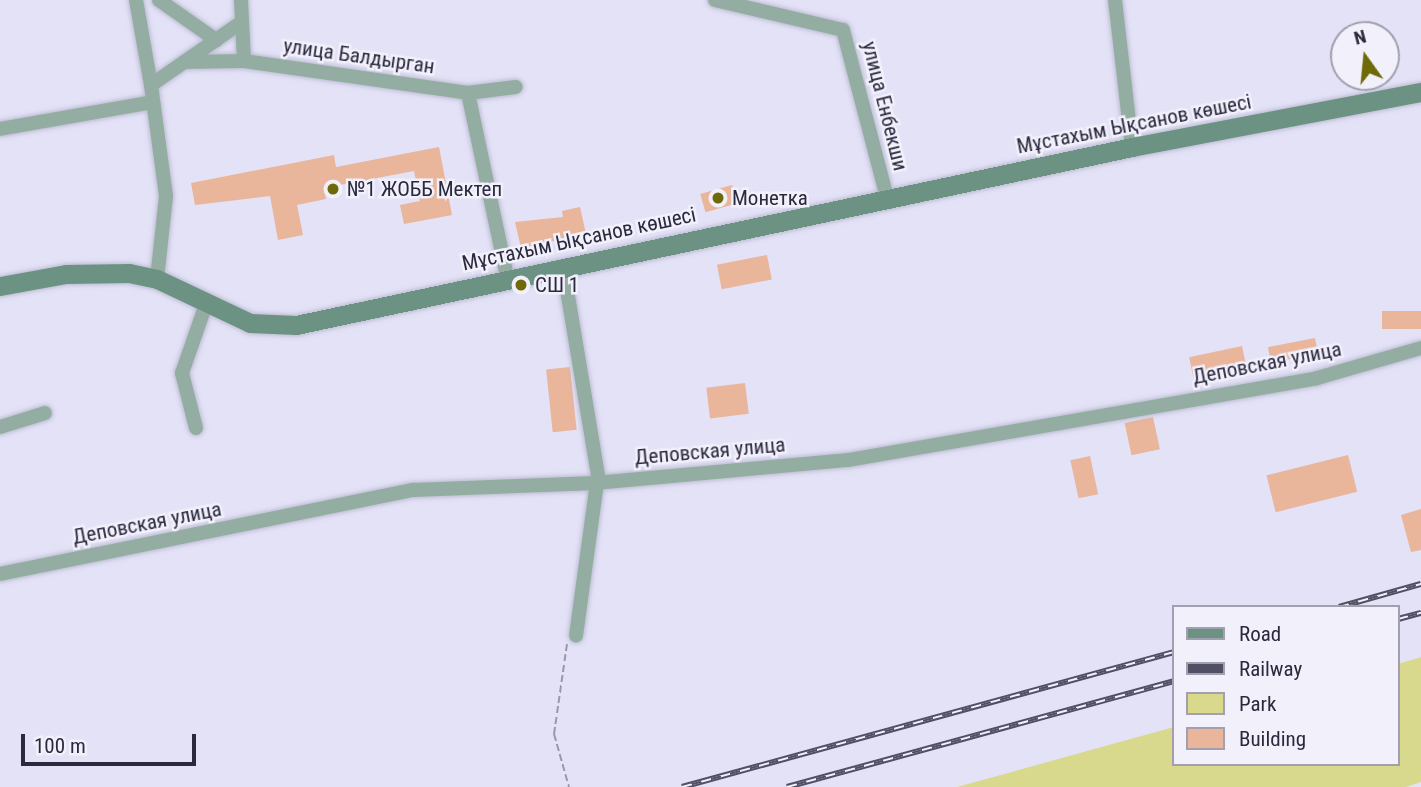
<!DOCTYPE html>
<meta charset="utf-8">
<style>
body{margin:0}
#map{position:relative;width:1421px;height:787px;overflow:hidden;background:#e3e2f7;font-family:"Roboto Condensed",sans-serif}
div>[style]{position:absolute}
.green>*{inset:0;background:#d9d98e}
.building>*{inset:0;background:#e9b59b;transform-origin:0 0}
.path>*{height:2px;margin-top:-1px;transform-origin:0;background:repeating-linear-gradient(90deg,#9998ac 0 7px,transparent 0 10.5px)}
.roads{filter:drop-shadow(0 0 2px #bebdd2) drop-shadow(0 0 2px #bebdd2)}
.street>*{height:14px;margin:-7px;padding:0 7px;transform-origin:7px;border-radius:7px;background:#94ada3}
.secondary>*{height:19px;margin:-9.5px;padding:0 9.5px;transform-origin:9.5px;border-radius:9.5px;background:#6c9283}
.rail>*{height:6px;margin-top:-3px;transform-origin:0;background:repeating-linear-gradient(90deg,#f1f0fb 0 10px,#514f64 0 20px);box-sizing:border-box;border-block:2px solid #514f64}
.dots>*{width:19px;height:19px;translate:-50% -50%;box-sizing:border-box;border:4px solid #f1f0fb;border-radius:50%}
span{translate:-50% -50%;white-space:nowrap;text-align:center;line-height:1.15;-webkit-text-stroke:5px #f1f0fb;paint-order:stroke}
.street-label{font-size:21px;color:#2b293d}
.poi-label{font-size:21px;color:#2b293d}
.left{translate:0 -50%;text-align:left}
.legend{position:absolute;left:1172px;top:605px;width:228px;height:161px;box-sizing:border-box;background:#f1f0fb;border:2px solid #a2a0af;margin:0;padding:9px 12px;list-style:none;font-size:21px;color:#2b293d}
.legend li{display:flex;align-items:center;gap:14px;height:35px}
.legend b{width:35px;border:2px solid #a2a0af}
.north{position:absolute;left:1330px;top:21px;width:70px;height:70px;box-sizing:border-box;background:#f1f0fb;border:2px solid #a2a0af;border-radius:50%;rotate:345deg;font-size:19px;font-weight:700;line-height:28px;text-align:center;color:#2b293d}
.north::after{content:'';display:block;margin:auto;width:24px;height:32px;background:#6d6a07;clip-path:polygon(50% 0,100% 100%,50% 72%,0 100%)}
.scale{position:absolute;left:21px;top:734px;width:175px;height:32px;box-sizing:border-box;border:4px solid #2b293d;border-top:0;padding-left:9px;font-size:21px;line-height:24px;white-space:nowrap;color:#2b293d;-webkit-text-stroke:5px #f1f0fb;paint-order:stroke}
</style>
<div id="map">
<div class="green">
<i style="clip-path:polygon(1421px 657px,1421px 782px,1406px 787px,957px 787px,1174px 727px,1174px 764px,1398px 764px,1398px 664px)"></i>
</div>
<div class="building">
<i style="clip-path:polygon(439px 147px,452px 215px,404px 224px,400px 205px,420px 201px,414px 171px,324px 188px,326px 199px,297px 205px,303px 235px,278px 240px,270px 196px,195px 205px,191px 183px,334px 155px,336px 167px)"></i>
<i style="left:732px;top:185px;width:19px;height:33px;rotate:74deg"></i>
<i style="clip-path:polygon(580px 207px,586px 234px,521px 248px,515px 222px,563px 217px,562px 211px)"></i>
<i style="left:767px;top:255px;width:25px;height:51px;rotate:79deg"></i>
<i style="left:1421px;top:311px;width:18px;height:39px;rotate:90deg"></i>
<i style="left:1315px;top:338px;width:16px;height:48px;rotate:79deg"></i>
<i style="left:1242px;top:346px;width:25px;height:54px;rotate:78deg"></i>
<i style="left:570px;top:367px;width:63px;height:24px;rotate:84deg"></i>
<i style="left:745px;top:383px;width:31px;height:39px;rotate:83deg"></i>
<i style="left:1153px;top:417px;width:33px;height:29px;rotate:78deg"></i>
<i style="left:1348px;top:455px;width:38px;height:84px;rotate:76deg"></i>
<i style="left:1090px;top:456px;width:39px;height:20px;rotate:78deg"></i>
<i style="clip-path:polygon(1421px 509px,1421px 550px,1411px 552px,1401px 515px)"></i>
</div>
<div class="path">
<i style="left:567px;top:644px;width:91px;rotate:98.2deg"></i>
<i style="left:554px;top:734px;width:55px;rotate:74.2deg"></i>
</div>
<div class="roads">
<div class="street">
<i style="left:136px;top:0;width:86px;rotate:80deg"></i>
<i style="left:159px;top:0;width:70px;rotate:35.1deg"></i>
<i style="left:715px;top:0;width:131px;rotate:13.2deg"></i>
<i style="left:843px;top:30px;width:174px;rotate:75.3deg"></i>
<i style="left:1115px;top:0;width:148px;rotate:83.4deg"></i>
<i style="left:244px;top:61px;width:226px;rotate:8.1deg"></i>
<i style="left:468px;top:93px;width:48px;rotate:-7.1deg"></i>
<i style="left:184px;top:62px;width:60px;rotate:-1deg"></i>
<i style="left:244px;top:61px;width:61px;rotate:-92.8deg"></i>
<i style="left:468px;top:93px;width:188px;rotate:78deg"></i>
<i style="left:0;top:129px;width:155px;rotate:-10deg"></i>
<i style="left:563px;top:266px;width:212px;rotate:80.5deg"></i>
<i style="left:598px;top:475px;width:162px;rotate:97.8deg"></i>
<i style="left:157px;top:279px;width:83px;rotate:-83.8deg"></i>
<i style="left:166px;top:196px;width:112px;rotate:-97.7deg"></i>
<i style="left:151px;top:85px;width:107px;rotate:-34.7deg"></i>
<i style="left:0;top:427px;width:47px;rotate:-17.3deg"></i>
<i style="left:196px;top:428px;width:57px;rotate:-104.3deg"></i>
<i style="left:182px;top:373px;width:73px;rotate:-70.8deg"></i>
<i style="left:0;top:574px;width:422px;rotate:-11.5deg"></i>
<i style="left:414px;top:490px;width:181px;rotate:-2.2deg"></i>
<i style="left:595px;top:483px;width:255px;rotate:-5.2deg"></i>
<i style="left:849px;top:460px;width:475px;rotate:-9.9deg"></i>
<i style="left:1317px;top:378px;width:108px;rotate:-16.1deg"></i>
</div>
<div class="secondary">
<i style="left:0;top:286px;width:67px;rotate:-10.3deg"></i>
<i style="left:66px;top:274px;width:63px;rotate:-0.9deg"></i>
<i style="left:129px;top:273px;width:29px;rotate:12deg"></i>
<i style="left:157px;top:279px;width:103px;rotate:25.3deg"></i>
<i style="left:250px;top:323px;width:46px;rotate:2.5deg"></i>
<i style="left:296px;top:325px;width:855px;rotate:-12.02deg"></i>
<i style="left:1132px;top:147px;width:294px;rotate:-10.8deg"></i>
</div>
</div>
<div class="rail">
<i style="left:1339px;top:607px;width:85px;rotate:-15.7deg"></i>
<i style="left:1398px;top:619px;width:24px;rotate:-15deg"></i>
<i style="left:682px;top:787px;width:510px;rotate:-15.34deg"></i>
<i style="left:787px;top:787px;width:401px;rotate:-15.3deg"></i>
</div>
<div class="dots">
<i style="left:333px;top:189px;background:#6d6a07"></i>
<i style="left:718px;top:198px;background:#6d6a07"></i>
<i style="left:521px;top:285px;background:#6d6a07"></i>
</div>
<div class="street-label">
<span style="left:359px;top:56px;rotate:8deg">улица Балдырган</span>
<span style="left:885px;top:106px;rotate:76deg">улица Енбекши</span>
<span style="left:1134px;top:124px;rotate:-11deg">Мұстахым Ықсанов көшесі</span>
<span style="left:579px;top:239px;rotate:-12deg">Мұстахым Ықсанов көшесі</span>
<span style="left:1267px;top:363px;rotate:-11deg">Деповская улица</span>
<span style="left:710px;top:451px;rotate:-5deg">Деповская улица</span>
<span style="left:147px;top:523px;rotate:-11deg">Деповская улица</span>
</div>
<div class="poi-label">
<span class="left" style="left:347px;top:189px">№1 ЖОББ Мектеп</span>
<span class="left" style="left:732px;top:198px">Монетка</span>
<span class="left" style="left:535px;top:285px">СШ 1</span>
</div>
<ul class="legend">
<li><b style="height:9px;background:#6c9283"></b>Road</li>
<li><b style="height:9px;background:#514f64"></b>Railway</li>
<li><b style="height:19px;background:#d9d98e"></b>Park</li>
<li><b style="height:19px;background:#e9b59b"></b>Building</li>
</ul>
<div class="north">N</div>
<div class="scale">100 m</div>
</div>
